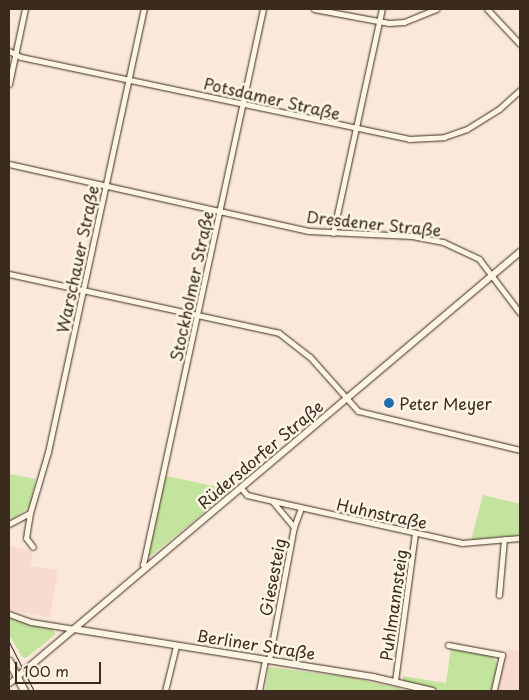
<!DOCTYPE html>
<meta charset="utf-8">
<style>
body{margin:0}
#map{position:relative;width:529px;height:700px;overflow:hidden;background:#fae9db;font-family:"Playpen Sans",sans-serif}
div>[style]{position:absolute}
.built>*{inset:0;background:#f8dacf}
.green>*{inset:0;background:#c3e49d}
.roads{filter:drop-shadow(0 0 1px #3b2a1e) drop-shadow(0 0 1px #3b2a1e)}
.minor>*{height:5px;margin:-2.5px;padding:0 2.5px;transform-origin:2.5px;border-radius:2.5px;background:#fcf5e5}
.tertiary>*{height:6px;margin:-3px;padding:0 3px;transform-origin:3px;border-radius:3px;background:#fcf5e5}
.secondary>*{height:7px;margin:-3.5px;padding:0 3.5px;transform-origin:3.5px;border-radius:3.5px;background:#fcf5e5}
.tram>*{height:1px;margin:-0.5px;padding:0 0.5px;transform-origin:0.5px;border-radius:0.5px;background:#3b2a1e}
.dots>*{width:14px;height:14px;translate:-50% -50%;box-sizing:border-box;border:2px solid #fcf5e5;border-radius:50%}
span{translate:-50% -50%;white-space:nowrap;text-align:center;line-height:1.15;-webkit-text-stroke:5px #fcf5e5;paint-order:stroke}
.street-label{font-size:16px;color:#3b2a1e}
.poi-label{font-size:16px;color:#3b2a1e}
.left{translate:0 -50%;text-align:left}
.frame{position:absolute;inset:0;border:10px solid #3b2a1e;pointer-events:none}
.scale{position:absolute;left:15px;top:662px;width:86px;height:22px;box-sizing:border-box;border:2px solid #3b2a1e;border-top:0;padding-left:6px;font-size:15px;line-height:18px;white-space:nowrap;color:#3b2a1e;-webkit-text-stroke:4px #fcf5e5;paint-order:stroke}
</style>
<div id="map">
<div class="built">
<i style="clip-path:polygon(9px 546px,33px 551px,30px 565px,58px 571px,50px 618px,9px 610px)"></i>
<i style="clip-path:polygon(506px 649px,520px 652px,520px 691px,497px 691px)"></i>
</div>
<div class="green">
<i style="clip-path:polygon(9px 474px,36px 479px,30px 507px,9px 521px)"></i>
<i style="clip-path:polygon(166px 476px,232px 490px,148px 558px)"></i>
<i style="clip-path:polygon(483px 495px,520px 504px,520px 535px,471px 540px)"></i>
<i style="clip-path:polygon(9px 616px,51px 628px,56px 634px,26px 658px,22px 657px,9px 634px)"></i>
<i style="clip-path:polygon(451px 648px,494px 656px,497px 665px,492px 691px,444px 691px,403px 681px,403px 676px,446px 683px)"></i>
<i style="clip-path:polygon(269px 667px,348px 677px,411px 691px,265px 691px)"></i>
</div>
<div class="roads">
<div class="minor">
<i style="left:314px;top:9px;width:76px;rotate:10.6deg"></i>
<i style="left:389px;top:23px;width:15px;rotate:-4deg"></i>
<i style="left:404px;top:22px;width:35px;rotate:-22deg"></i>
<i style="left:487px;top:9px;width:48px;rotate:46.7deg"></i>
<i style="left:9px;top:51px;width:13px;rotate:27deg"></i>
<i style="left:21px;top:57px;width:397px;rotate:11.9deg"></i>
<i style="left:409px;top:139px;width:35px;rotate:-3deg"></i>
<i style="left:444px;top:137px;width:24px;rotate:-19deg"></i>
<i style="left:467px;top:129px;width:38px;rotate:-32deg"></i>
<i style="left:499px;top:109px;width:28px;rotate:-42deg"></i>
<i style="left:9px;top:84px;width:77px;rotate:-78deg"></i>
<i style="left:9px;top:164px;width:307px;rotate:12.6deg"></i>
<i style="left:309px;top:231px;width:103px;rotate:2.8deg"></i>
<i style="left:412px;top:236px;width:32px;rotate:11deg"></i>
<i style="left:443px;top:242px;width:40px;rotate:25deg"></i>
<i style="left:479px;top:259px;width:68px;rotate:52.8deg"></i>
<i style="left:333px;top:233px;width:229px;rotate:-77.7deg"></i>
<i style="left:9px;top:274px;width:276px;rotate:12.3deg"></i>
<i style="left:279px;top:333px;width:39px;rotate:38deg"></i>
<i style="left:310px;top:357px;width:72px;rotate:48.4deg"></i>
<i style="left:358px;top:411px;width:167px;rotate:13.5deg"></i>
<i style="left:241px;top:488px;width:9px;rotate:49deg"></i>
<i style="left:247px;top:495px;width:27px;rotate:13deg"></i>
<i style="left:273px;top:501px;width:194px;rotate:12.5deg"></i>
<i style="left:462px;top:543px;width:58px;rotate:-4.9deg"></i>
<i style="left:273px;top:502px;width:33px;rotate:50deg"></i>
<i style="left:30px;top:513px;width:25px;rotate:99deg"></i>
<i style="left:26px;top:538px;width:11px;rotate:52deg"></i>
<i style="left:9px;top:524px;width:24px;rotate:-28deg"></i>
<i style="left:30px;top:513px;width:64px;rotate:-73.6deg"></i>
<i style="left:48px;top:452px;width:453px;rotate:-77.8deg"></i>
<i style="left:145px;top:568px;width:4px;rotate:-124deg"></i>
<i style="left:143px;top:565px;width:569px;rotate:-77.82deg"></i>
<i style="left:499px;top:595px;width:56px;rotate:-84.9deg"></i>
<i style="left:9px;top:614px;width:23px;rotate:20deg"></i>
<i style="left:31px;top:622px;width:44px;rotate:9.2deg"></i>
<i style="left:448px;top:645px;width:55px;rotate:10.5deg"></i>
<i style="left:502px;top:655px;width:37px;rotate:103deg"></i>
<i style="left:269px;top:660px;width:135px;rotate:-79.4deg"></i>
<i style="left:294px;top:527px;width:20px;rotate:-70deg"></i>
<i style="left:395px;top:681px;width:149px;rotate:-82.3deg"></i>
<i style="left:9px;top:683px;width:10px;rotate:-37deg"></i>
<i style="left:165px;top:691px;width:46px;rotate:-76.3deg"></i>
<i style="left:259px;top:691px;width:32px;rotate:-79deg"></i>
</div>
<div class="tertiary">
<i style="left:74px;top:629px;width:303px;rotate:9.1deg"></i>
<i style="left:373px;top:677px;width:61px;rotate:13.3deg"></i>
<i style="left:17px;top:677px;width:659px;rotate:-40.2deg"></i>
</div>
<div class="secondary">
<i style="left:9px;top:661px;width:34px;rotate:63deg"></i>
</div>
</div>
<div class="tram">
<i style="left:9px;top:642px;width:55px;rotate:63deg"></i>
</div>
<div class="dots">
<i style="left:389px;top:403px;background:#1f6fb2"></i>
</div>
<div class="street-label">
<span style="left:272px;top:98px;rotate:13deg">Potsdamer Straße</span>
<span style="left:374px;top:223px;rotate:6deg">Dresdener Straße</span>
<span style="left:77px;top:259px;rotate:-78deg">Warschauer Straße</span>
<span style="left:191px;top:286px;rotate:-78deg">Stockholmer Straße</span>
<span style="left:260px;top:454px;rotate:-40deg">Rüdersdorfer Straße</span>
<span style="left:382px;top:513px;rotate:12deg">Huhnstraße</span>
<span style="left:272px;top:577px;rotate:-79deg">Giesesteig</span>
<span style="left:393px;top:605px;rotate:-82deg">Puhlmannsteig</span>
<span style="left:256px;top:644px;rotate:9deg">Berliner Straße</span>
</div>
<div class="poi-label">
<span class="left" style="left:399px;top:403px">Peter Meyer</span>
</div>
<div class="frame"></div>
<div class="scale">100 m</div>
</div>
